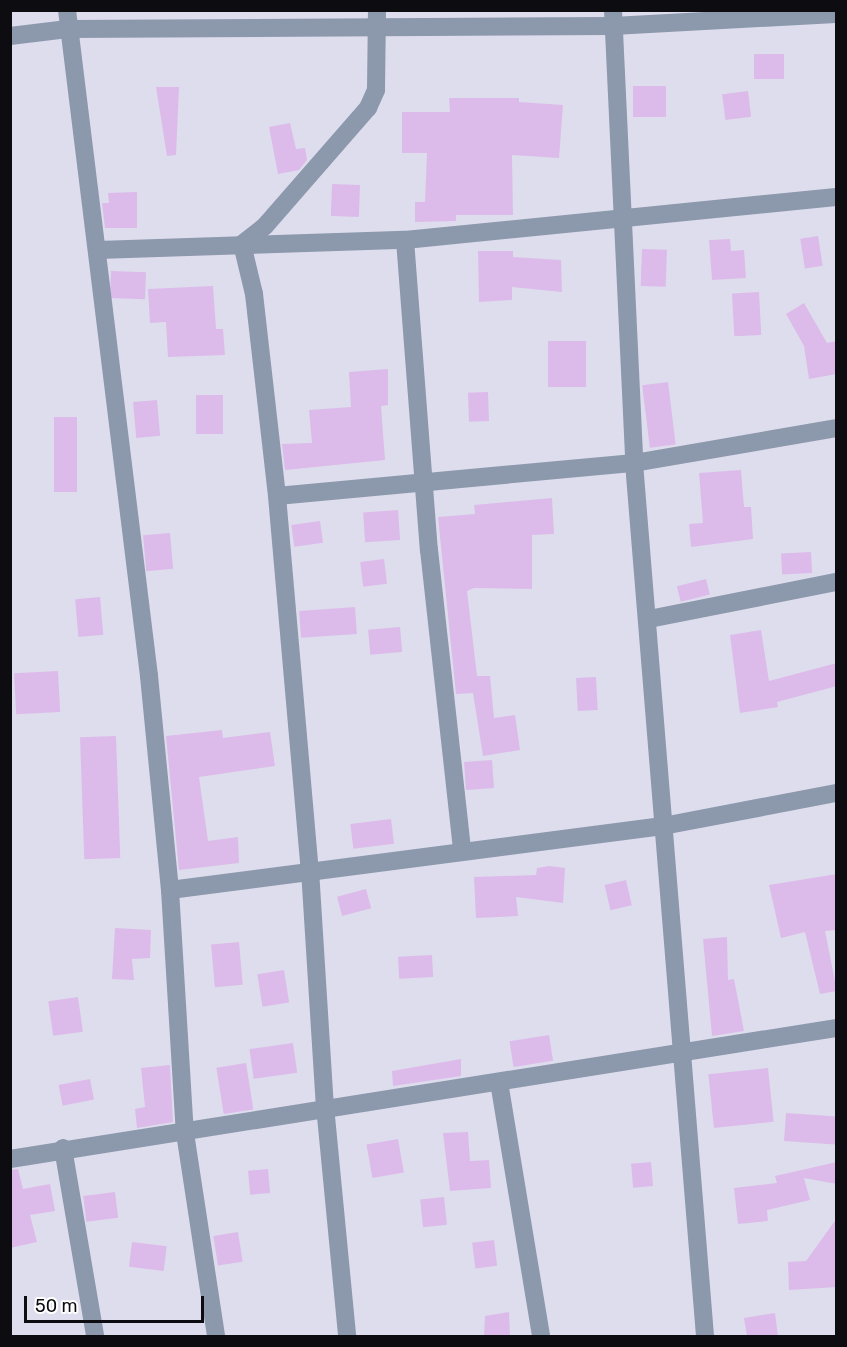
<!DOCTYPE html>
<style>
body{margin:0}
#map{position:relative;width:847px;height:1347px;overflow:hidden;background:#dedded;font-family:Rubik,sans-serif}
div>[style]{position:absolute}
.building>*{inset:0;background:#dcbbea;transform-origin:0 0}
.minor>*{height:18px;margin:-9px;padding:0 9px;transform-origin:9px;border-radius:9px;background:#8c98ac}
span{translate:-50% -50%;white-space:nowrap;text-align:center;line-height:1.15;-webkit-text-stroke:5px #fff;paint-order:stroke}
.frame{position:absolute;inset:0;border:12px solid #0c0c11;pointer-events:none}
.scale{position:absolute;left:24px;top:1296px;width:180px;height:27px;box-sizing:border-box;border:3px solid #0c0c11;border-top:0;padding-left:8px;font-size:18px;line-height:21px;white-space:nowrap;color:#0c0c11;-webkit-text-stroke:4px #fff;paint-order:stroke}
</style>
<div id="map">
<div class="building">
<i style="left:754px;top:54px;width:30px;height:25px"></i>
<i style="left:666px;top:86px;width:31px;height:33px;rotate:90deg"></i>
<i style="clip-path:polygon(156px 87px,179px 87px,176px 155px,167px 156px)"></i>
<i style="left:748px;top:91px;width:26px;height:26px;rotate:83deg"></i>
<i style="clip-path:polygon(449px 98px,519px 98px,519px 102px,563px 105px,559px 158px,512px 155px,513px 215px,456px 215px,456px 221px,415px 222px,415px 202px,425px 202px,427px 153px,402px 153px,402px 112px,450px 112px)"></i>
<i style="clip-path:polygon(290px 123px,296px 149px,305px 148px,307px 160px,299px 170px,278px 174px,269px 127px)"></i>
<i style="left:332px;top:184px;width:28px;height:32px;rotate:2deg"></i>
<i style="clip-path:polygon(137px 192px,137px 228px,105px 228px,102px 203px,109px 203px,108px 193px)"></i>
<i style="left:818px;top:236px;width:30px;height:18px;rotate:81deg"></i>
<i style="clip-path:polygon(730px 239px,731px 251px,744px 250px,746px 278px,712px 280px,709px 240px)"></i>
<i style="left:642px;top:249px;width:25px;height:37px;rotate:2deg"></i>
<i style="clip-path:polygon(478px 251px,513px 251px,513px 257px,561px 260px,562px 292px,512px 287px,512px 300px,479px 302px)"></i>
<i style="left:111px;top:271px;width:35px;height:27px;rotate:2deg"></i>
<i style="clip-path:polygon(213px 286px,216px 329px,223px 329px,225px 355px,168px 357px,166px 322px,150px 323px,148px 289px)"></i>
<i style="left:759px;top:292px;width:43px;height:27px;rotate:87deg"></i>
<i style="clip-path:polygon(804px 303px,827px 343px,837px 341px,837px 374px,809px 379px,804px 346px,786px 314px)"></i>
<i style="left:548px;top:341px;width:38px;height:46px"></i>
<i style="clip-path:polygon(388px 369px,388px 405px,381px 406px,385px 460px,285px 470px,282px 444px,312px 443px,309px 410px,351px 407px,349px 372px)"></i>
<i style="left:668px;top:382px;width:63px;height:26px;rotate:83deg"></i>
<i style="left:488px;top:392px;width:29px;height:20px;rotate:88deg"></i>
<i style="left:196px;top:395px;width:27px;height:39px"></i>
<i style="left:157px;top:400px;width:36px;height:24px;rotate:85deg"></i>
<i style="left:54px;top:417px;width:23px;height:75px"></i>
<i style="clip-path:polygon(741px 470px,744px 507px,751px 507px,753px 539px,691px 547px,689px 524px,703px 523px,699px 473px)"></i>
<i style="clip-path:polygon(552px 498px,554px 534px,532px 535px,532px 589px,474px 588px,467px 591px,477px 676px,490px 676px,494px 718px,515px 715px,520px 750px,483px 756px,473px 693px,456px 694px,438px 517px,475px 514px,474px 505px)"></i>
<i style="left:398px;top:510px;width:30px;height:35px;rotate:86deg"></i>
<i style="left:320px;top:521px;width:22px;height:29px;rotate:82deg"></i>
<i style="left:170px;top:533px;width:36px;height:27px;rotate:85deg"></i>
<i style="left:811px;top:552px;width:21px;height:30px;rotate:87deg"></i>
<i style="left:384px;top:559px;width:25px;height:24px;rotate:83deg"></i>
<i style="left:706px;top:579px;width:16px;height:30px;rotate:76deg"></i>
<i style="left:100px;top:597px;width:38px;height:25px;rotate:85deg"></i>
<i style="left:355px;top:607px;width:27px;height:56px;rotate:86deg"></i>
<i style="left:400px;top:627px;width:25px;height:32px;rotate:85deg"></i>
<i style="clip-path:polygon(761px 630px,769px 681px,837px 663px,837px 686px,777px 702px,778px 707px,740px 713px,730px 635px)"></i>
<i style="left:58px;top:671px;width:41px;height:44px;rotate:87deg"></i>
<i style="left:596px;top:677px;width:33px;height:20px;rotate:87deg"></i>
<i style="clip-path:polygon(222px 730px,223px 738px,270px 732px,275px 766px,199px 777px,208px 841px,238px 837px,239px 863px,179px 870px,166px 736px)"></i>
<i style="left:116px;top:736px;width:122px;height:36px;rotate:88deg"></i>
<i style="left:492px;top:760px;width:28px;height:28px;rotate:86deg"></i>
<i style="left:391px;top:819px;width:25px;height:41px;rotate:83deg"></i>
<i style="clip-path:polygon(549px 866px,565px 868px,563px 903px,516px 897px,518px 916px,476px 918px,474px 877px,536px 875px,537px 868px)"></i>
<i style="clip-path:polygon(837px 874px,837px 930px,825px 931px,837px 991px,820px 994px,805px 932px,781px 938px,769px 885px)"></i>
<i style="left:626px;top:880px;width:26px;height:22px;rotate:77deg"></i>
<i style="left:366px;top:889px;width:20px;height:30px;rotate:75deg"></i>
<i style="clip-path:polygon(115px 928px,151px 930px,150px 958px,132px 959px,134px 980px,112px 979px)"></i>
<i style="clip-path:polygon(727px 937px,728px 980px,734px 979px,744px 1031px,712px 1036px,703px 939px)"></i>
<i style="left:239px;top:942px;width:43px;height:28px;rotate:85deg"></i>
<i style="left:432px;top:955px;width:22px;height:34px;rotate:87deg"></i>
<i style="left:284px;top:970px;width:33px;height:27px;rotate:81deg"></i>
<i style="left:78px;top:997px;width:35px;height:30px;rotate:82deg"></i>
<i style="left:549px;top:1035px;width:26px;height:40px;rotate:81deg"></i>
<i style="left:293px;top:1043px;width:30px;height:44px;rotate:82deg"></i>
<i style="clip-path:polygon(461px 1059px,461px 1076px,393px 1086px,392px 1071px)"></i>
<i style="left:246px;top:1063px;width:47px;height:30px;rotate:81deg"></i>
<i style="clip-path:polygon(170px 1065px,173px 1122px,137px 1128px,135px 1109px,145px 1107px,141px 1068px)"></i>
<i style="left:768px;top:1068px;width:54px;height:60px;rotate:84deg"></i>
<i style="left:90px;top:1079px;width:21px;height:32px;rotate:79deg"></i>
<i style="left:786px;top:1113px;width:51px;height:28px;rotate:4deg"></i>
<i style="clip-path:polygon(468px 1132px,470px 1161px,489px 1160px,491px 1188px,450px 1191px,443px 1133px)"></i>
<i style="left:398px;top:1139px;width:34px;height:32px;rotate:80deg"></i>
<i style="left:651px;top:1162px;width:24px;height:20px;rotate:85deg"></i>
<i style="clip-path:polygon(837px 1162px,837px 1184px,804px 1178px,810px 1200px,767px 1210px,768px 1221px,738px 1224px,734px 1188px,777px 1183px,775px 1176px)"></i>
<i style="clip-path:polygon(18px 1169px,23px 1189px,50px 1184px,55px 1211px,30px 1215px,37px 1242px,10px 1248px,10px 1170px)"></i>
<i style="left:268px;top:1169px;width:24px;height:20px;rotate:85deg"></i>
<i style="left:115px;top:1192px;width:26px;height:32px;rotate:83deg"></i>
<i style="left:444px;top:1197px;width:28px;height:24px;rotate:84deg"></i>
<i style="clip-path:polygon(837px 1218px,837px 1287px,789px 1290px,788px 1262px,806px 1261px)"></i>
<i style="left:238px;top:1232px;width:30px;height:25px;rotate:81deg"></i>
<i style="left:494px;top:1240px;width:26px;height:22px;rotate:83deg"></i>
<i style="left:132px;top:1242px;width:35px;height:25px;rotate:7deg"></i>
<i style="clip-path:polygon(509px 1312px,510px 1336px,484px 1336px,485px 1316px)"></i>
<i style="clip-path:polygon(775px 1313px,778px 1336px,747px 1336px,744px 1318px)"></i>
</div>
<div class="minor">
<i style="left:67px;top:10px;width:671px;rotate:82.98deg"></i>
<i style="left:149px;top:676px;width:215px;rotate:84.4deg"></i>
<i style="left:170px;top:890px;width:243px;rotate:86.5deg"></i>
<i style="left:185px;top:1133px;width:205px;rotate:81.3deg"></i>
<i style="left:613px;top:10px;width:453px;rotate:87.3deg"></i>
<i style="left:634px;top:463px;width:876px;rotate:85.35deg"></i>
<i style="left:10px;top:36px;width:58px;rotate:-6.9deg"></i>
<i style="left:68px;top:29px;width:545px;rotate:-0.32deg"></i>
<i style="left:613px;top:26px;width:223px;rotate:-3.1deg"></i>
<i style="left:405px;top:240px;width:311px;rotate:85.6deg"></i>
<i style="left:429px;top:550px;width:302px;rotate:83.7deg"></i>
<i style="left:242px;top:244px;width:51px;rotate:76.5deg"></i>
<i style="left:254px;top:294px;width:203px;rotate:83.5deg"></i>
<i style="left:277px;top:496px;width:375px;rotate:85deg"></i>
<i style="left:310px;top:870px;width:236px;rotate:86.4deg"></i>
<i style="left:325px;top:1106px;width:231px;rotate:84.5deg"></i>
<i style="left:242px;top:244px;width:29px;rotate:-38deg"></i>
<i style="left:265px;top:226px;width:157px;rotate:-48.9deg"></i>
<i style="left:368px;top:108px;width:20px;rotate:-66deg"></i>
<i style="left:376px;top:90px;width:80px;rotate:-89.3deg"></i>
<i style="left:98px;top:250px;width:307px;rotate:-1.9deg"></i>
<i style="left:405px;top:240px;width:433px;rotate:-5.7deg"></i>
<i style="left:277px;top:496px;width:359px;rotate:-5.3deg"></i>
<i style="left:634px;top:463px;width:205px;rotate:-9.8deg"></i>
<i style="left:649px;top:619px;width:191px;rotate:-11.2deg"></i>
<i style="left:170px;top:890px;width:497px;rotate:-7.4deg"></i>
<i style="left:663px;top:826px;width:176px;rotate:-10.8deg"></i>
<i style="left:499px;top:1082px;width:257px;rotate:80.6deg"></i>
<i style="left:63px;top:1148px;width:191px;rotate:80.3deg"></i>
<i style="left:10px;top:1159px;width:836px;rotate:-9.01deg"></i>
</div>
<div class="frame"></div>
<div class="scale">50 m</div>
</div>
